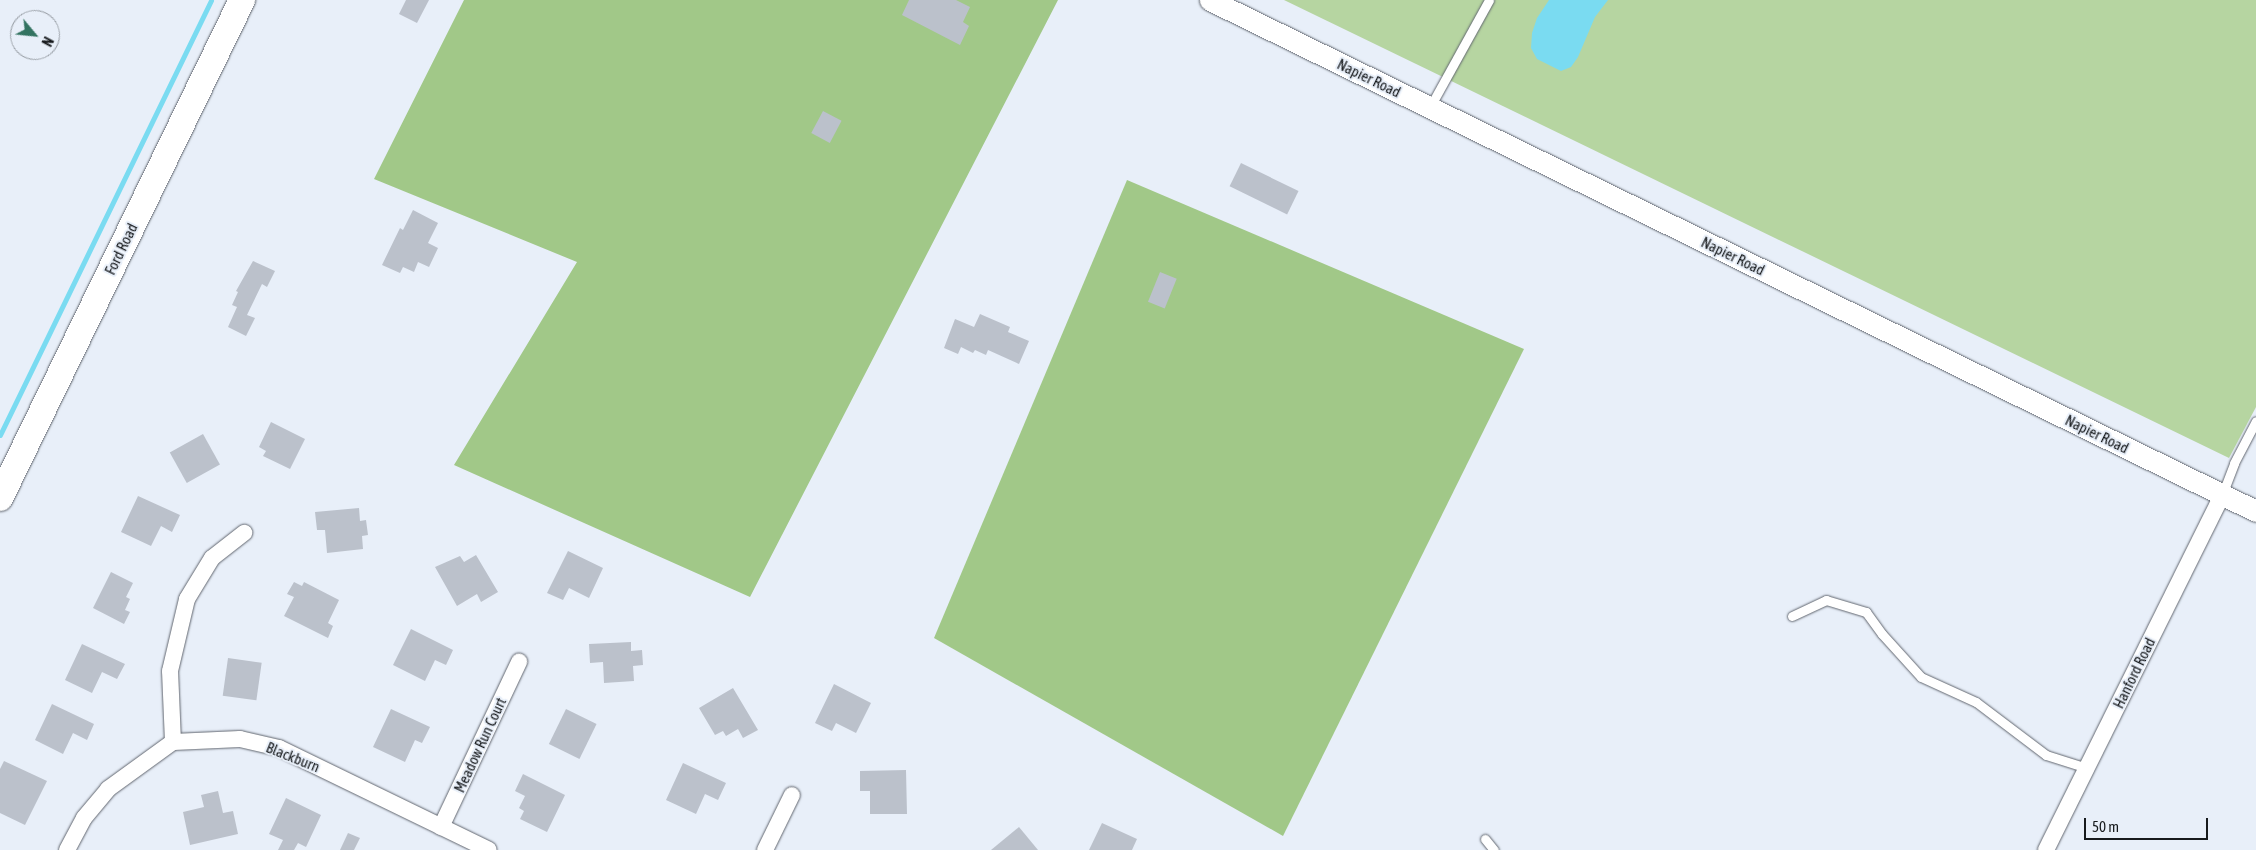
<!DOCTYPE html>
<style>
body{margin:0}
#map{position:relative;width:2256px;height:850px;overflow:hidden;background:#e8eff9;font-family:"Asap Condensed",sans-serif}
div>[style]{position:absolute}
.green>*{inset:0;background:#b6d5a1}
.forest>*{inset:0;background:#a1c888}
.water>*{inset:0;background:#7adbf1}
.stream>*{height:5px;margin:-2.5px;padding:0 2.5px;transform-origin:2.5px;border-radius:2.5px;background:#7adbf1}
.building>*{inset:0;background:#bbc1cb;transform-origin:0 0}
.roads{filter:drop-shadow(0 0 1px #61666f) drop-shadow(0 0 1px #61666f)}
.service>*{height:9px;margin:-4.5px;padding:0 4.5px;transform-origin:4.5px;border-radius:4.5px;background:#fff}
.minor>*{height:16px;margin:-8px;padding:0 8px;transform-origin:8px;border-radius:8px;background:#fff}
.tertiary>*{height:21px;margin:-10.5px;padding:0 10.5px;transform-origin:10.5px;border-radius:10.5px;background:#fff}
.primary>*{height:26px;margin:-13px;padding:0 13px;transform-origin:13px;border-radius:13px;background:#fff}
span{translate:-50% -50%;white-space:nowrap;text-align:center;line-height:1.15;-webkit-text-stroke:4px #e8eff9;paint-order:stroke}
.street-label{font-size:15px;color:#171a1d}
.north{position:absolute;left:10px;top:10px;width:50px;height:50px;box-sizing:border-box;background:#e8eff9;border:1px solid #949aa1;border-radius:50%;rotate:118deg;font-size:14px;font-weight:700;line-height:20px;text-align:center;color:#171a1d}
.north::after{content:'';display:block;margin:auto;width:18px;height:22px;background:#337361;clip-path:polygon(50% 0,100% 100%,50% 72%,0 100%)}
.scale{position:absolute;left:2084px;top:818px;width:124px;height:22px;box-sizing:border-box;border:2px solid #171a1d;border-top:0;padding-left:6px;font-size:15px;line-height:18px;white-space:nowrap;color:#171a1d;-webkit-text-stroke:4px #e8eff9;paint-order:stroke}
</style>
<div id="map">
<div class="green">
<i style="clip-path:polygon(1284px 0,2256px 0,2256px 407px,2229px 458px)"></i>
</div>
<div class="forest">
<i style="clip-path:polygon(464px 0,1058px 0,750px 597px,454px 465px,577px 262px,374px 179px)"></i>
<i style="clip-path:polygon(1127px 180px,1524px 349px,1283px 836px,934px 638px)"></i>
</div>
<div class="water">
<i style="clip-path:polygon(1549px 0,1608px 0,1595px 17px,1578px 57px,1571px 67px,1561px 71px,1537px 59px,1531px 48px,1532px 33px,1537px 18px)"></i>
</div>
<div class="stream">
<i style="left:0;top:435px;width:483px;rotate:-64.1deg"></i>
</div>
<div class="building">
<i style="clip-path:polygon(406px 0,429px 0,417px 23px,399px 14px)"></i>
<i style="clip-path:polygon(909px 0,956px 0,970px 7px,963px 22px,969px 26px,960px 45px,902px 15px)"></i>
<i style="left:823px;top:111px;width:21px;height:25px;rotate:28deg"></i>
<i style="left:1241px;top:163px;width:64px;height:26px;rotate:26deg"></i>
<i style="clip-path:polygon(413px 210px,438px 223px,428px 243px,438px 248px,429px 267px,418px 262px,414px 272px,403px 267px,400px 273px,382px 265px,400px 228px,403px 230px)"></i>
<i style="clip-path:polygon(253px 261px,275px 271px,267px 287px,262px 284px,247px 315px,255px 318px,246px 336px,228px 327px,237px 307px,232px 305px,238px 292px,236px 291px)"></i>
<i style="left:1160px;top:272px;width:18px;height:32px;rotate:22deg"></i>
<i style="clip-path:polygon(980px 314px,1010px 327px,1008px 332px,1029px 341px,1019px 364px,988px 350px,986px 355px,975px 350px,973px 353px,961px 347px,958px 354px,944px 348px,955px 319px,974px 327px)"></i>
<i style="clip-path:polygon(271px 422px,305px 439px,290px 469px,263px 456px,266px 451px,259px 447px)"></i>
<i style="left:203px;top:434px;width:35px;height:38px;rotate:61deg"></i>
<i style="clip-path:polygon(138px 496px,180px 515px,172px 532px,161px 526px,151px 546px,121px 532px)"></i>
<i style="clip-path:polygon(359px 508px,360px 521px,366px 520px,368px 535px,362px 536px,363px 549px,327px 553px,325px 530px,317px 530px,315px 512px)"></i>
<i style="clip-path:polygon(568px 551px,603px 568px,589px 598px,569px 588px,563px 600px,547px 593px)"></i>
<i style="clip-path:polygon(476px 555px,498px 592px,481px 602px,477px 594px,457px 606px,435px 567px,460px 556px,464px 562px)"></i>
<i style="clip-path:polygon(111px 572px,133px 583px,126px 597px,130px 599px,125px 610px,130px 612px,124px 624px,93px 608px)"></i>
<i style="clip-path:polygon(294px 582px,302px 586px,304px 582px,339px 600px,328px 623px,333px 626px,328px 638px,284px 616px,294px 597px,287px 594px)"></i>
<i style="clip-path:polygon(411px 629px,453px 650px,446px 665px,435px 660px,425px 681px,393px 665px)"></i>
<i style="clip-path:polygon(631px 642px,631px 651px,642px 650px,643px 665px,633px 666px,634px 681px,604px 683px,603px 662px,590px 663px,589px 644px)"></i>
<i style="clip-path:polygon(82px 644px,125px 664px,117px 679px,102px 672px,92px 693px,65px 680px)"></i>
<i style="left:228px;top:658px;width:34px;height:38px;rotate:8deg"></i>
<i style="clip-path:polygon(834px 684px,871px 703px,856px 733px,836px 723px,832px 731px,815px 723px)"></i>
<i style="clip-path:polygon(733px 688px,758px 730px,743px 738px,738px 729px,726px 736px,723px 731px,715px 735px,699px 708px)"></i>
<i style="clip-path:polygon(52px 704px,94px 724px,87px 740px,73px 733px,63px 754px,35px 740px)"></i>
<i style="clip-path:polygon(391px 709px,430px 727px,422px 743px,415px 740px,405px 762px,373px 747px)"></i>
<i style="left:566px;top:709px;width:34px;height:39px;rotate:26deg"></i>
<i style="clip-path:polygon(4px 761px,47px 781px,25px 825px,0 813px,0 769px)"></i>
<i style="clip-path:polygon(683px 763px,726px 783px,718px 800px,705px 794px,696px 814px,666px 800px)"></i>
<i style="clip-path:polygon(906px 770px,907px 814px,870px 814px,870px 791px,860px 791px,860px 771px)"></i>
<i style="clip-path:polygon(523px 774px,565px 795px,547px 832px,520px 819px,524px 811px,519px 808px,525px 796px,515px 791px)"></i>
<i style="clip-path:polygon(218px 791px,223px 813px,233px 811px,238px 834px,190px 845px,183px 812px,204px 807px,201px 795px)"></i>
<i style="clip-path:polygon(286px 798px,321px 815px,306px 847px,298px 843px,294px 850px,278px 850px,283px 840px,269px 834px)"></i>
<i style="clip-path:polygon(1102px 823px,1137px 839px,1132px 850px,1089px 850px)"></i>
<i style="clip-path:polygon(1019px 827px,1038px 850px,991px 850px)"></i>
<i style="clip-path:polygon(348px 833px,360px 838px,354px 850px,340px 850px)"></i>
</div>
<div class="roads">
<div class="service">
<i style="left:1430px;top:107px;width:122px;rotate:-61.1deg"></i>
<i style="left:2222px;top:495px;width:34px;rotate:-69deg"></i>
<i style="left:2234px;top:463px;width:47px;rotate:-62.4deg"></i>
<i style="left:1792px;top:616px;width:38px;rotate:-25deg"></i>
<i style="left:1826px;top:600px;width:42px;rotate:16.7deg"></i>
<i style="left:1866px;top:612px;width:27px;rotate:54deg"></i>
<i style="left:1882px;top:634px;width:58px;rotate:47.8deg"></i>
<i style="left:1921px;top:677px;width:60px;rotate:24.4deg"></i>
<i style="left:1976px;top:702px;width:88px;rotate:37.1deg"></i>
<i style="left:2046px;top:755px;width:43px;rotate:17.6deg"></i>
<i style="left:1485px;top:839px;width:14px;rotate:51deg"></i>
</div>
<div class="minor">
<i style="left:173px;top:742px;width:71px;rotate:-92.4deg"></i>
<i style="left:170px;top:671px;width:74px;rotate:-76.7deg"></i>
<i style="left:187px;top:599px;width:48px;rotate:-58.6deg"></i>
<i style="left:212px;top:558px;width:41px;rotate:-38deg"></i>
<i style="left:441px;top:827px;width:183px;rotate:-64.7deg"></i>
<i style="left:67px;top:850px;width:36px;rotate:-62deg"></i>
<i style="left:84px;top:818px;width:38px;rotate:-50deg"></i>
<i style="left:108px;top:789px;width:80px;rotate:-35.9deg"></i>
<i style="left:173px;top:742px;width:67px;rotate:-2.6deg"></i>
<i style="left:240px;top:739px;width:40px;rotate:13deg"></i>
<i style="left:279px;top:748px;width:233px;rotate:25.9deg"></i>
<i style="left:765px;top:850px;width:61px;rotate:-63.9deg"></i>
<i style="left:2046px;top:850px;width:396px;rotate:-63.6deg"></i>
</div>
<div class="tertiary">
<i style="left:1210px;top:0;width:1164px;rotate:26.04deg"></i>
</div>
<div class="primary">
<i style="left:0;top:498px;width:554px;rotate:-64.08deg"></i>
</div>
</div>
<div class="street-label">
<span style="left:1369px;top:78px;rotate:26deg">Napier Road</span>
<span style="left:121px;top:249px;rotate:-64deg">Ford Road</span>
<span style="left:1733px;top:256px;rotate:26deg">Napier Road</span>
<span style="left:2097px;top:434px;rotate:26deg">Napier Road</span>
<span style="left:2134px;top:673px;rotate:-64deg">Hanford Road</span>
<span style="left:480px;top:745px;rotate:-65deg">Meadow Run Court</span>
<span style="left:293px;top:757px;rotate:22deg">Blackburn</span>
</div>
<div class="north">N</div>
<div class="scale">50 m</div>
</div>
